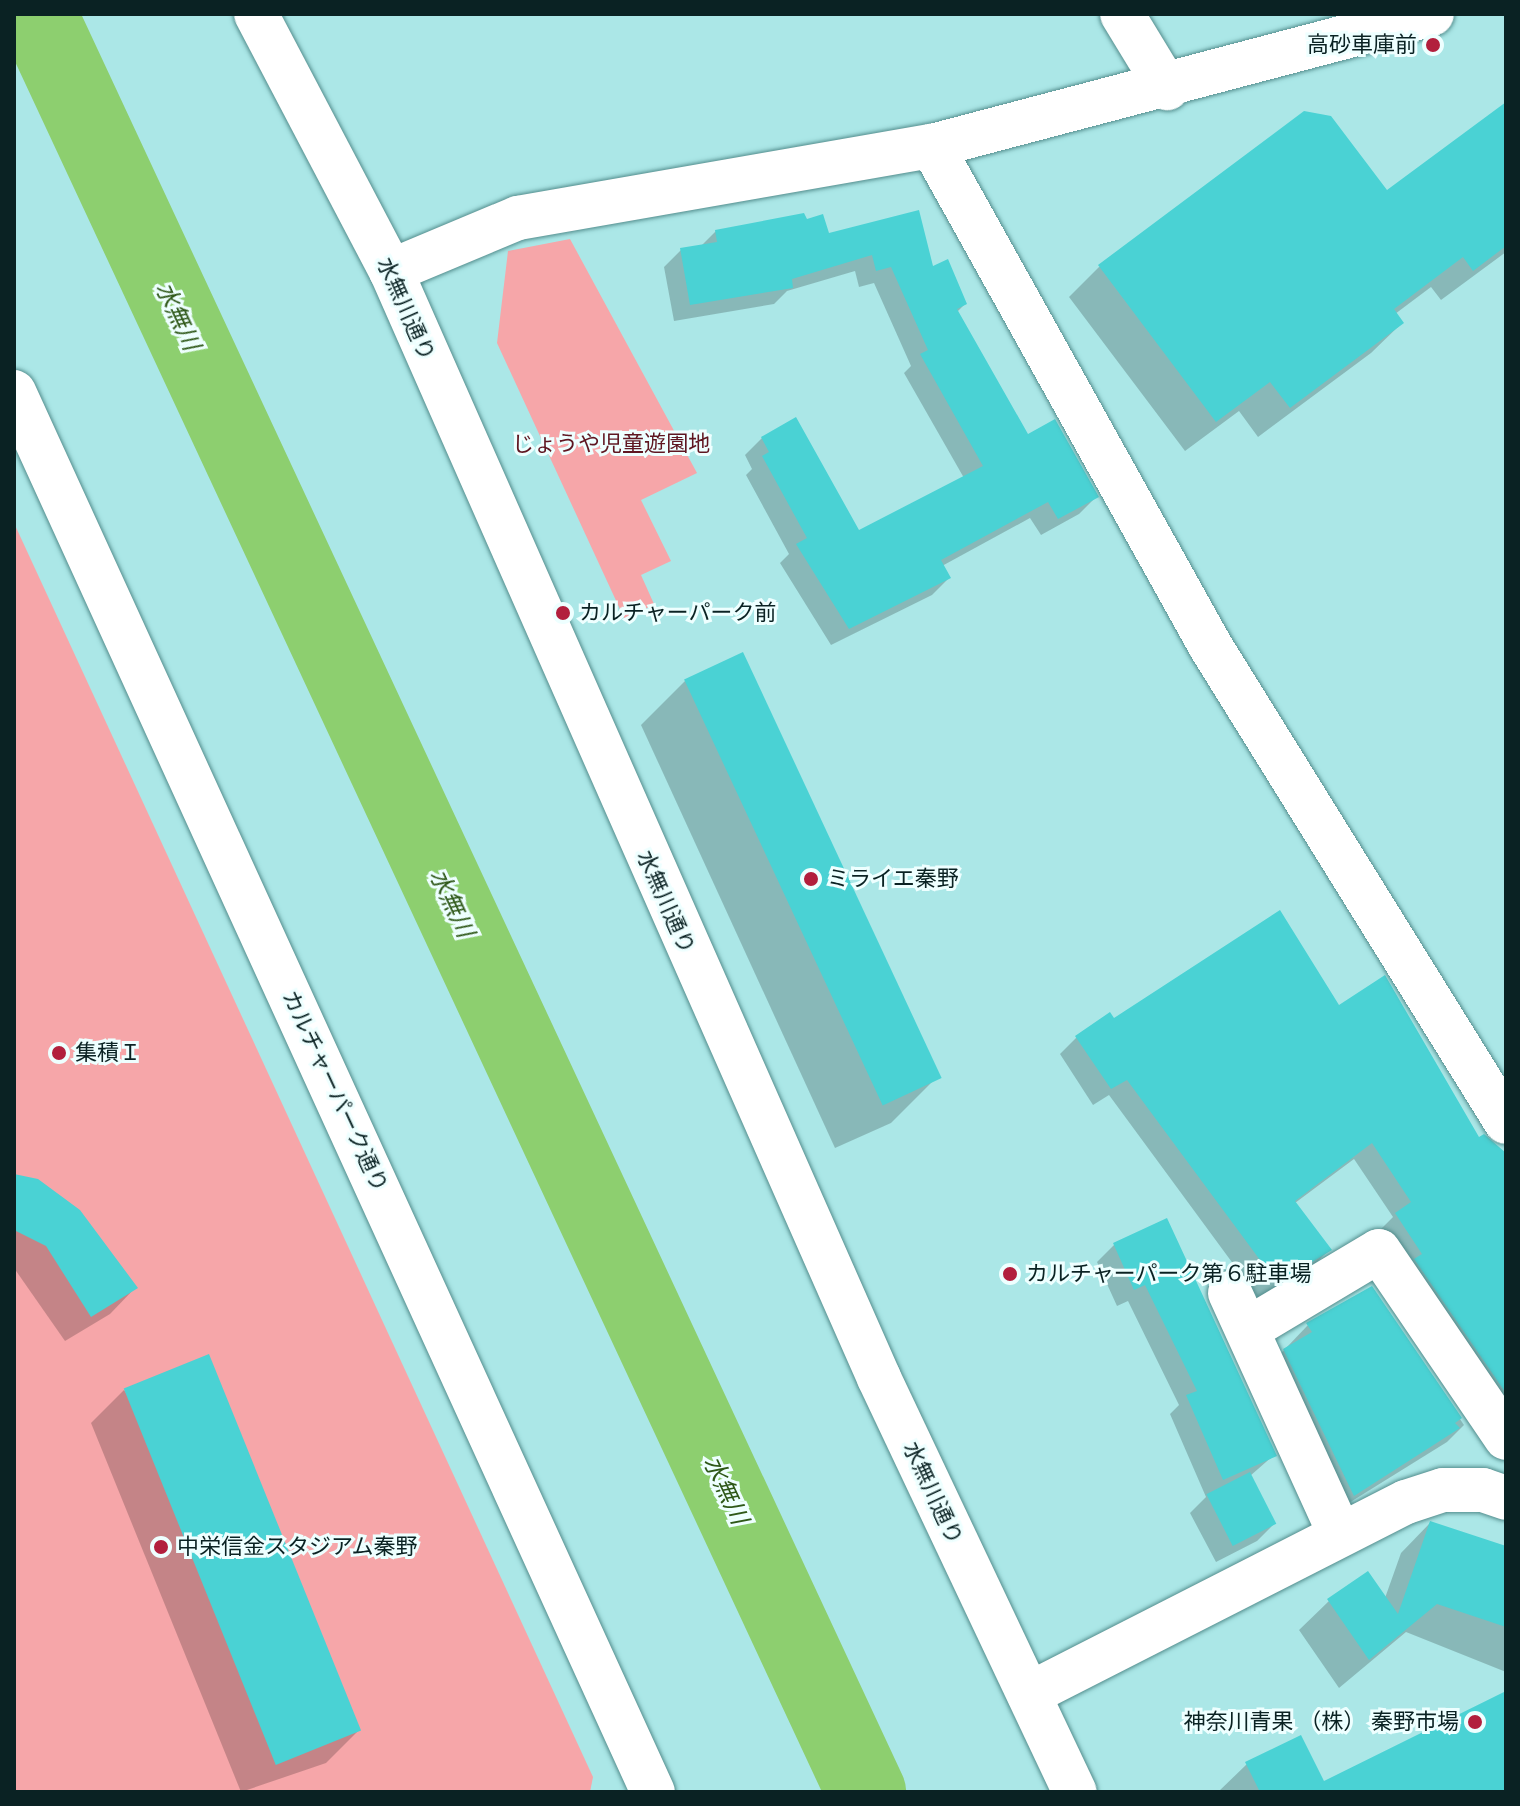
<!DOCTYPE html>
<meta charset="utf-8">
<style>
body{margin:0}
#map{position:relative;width:1520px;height:1806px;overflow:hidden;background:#abe7e7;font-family:Montserrat,"Noto Sans JP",sans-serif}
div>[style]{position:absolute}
.green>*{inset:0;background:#f6a6a9}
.shadow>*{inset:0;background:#0003}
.river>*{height:80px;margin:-40px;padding:0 40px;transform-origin:40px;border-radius:40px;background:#8dcf6f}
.building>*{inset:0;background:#4ad2d4;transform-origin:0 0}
.roads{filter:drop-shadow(0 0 2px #538d8d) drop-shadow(0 0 2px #538d8d)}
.minor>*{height:44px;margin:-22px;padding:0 22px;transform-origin:22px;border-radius:22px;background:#fff}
.dots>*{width:22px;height:22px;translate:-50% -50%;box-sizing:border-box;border:4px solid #eff;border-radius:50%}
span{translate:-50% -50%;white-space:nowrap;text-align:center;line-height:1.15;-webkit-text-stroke:6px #eff;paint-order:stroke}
.poi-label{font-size:22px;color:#0a2223}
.right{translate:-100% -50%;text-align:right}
.left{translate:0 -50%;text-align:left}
.street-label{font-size:22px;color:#0a2223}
.park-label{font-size:22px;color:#5f1621}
.water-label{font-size:24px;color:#2e5818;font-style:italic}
.frame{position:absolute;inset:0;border:16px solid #0a2223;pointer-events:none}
</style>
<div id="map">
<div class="green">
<i style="clip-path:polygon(570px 239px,697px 473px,641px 500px,671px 561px,641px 575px,654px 604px,625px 620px,497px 343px,508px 251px)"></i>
<i style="clip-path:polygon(14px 523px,593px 1777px,590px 1792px,14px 1792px)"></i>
</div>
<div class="shadow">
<i style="clip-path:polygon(1506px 105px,1506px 252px,1441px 300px,1431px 287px,1395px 314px,1402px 323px,1371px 353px,1258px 437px,1239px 411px,1185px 451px,1069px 297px,1099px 267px,1387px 193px)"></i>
<i style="clip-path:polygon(806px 221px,827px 235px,932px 268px,965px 304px,957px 312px,1027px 437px,1096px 497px,1079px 514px,1041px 535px,1030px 518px,942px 566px,949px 578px,932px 595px,831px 645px,780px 563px,789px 554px,746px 475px,752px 469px,745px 455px,762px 438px,858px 533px,964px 478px,904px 373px,911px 366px,874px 283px,859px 287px,855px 271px,787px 291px,774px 304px,674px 321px,664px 267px,681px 250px,700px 247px,716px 231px)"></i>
<i style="clip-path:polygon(686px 680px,936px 1078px,891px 1123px,835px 1148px,641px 725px)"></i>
<i style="clip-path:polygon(1339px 1008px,1478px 1140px,1484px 1136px,1506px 1156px,1506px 1427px,1379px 1231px,1393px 1217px,1354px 1159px,1295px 1203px,1329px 1250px,1312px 1267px,1259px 1299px,1109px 1095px,1093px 1105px,1060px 1054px,1077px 1037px,1114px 1021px)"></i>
<i style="clip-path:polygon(14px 1176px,135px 1288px,110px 1314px,65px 1341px,14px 1268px)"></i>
<i style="clip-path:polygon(1166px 1221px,1274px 1455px,1250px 1476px,1274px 1524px,1257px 1541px,1216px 1562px,1190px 1513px,1206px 1497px,1170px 1414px,1179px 1405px,1128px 1301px,1117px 1306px,1097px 1262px,1114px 1245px)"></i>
<i style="clip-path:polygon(1372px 1288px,1464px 1425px,1447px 1442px,1336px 1511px,1267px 1368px,1308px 1325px)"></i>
<i style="clip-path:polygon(124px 1390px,359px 1730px,326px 1763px,241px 1792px,91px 1423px)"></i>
<i style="clip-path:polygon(1430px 1523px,1506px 1562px,1506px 1672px,1406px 1632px,1339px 1688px,1299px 1630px,1329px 1601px,1385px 1598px,1401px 1553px)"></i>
<i style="clip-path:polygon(1506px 1694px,1506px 1792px,1218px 1792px,1247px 1764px,1323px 1783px)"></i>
</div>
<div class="river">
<i style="left:37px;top:14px;width:1962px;rotate:65deg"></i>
</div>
<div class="building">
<i style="clip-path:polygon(1506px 102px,1506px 246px,1473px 271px,1463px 257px,1394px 309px,1404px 323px,1290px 408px,1270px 382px,1216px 422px,1098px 265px,1304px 111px,1331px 116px,1387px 190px)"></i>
<i style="clip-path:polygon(919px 210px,933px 266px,948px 259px,967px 304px,957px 309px,1028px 434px,1055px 419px,1099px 497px,1058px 519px,1048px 502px,941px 560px,951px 578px,849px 629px,796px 544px,807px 538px,762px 456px,769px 452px,761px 437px,796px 417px,859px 530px,983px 466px,920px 354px,928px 350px,891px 267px,876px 271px,872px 255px,792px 279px,793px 288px,690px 305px,680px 248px,717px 242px,715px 230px,804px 213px,807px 219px,823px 214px,829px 233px)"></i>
<i style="left:743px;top:652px;width:470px;height:65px;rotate:65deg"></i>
<i style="clip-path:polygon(1280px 910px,1339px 1005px,1385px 975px,1479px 1137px,1484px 1134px,1506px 1153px,1505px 1392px,1414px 1259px,1422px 1254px,1395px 1213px,1411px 1202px,1372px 1143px,1295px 1201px,1332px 1250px,1277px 1283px,1127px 1080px,1111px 1089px,1075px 1036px,1110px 1012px,1114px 1018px)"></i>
<i style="clip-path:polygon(14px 1174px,38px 1179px,80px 1210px,138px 1288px,91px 1317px,46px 1246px,14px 1230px)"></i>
<i style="clip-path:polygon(1167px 1218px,1277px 1456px,1223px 1480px,1186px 1395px,1197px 1391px,1145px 1285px,1134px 1290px,1113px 1243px)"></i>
<i style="clip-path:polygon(1372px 1286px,1462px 1418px,1455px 1423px,1460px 1428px,1354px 1496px,1283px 1349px,1312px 1332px,1306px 1323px)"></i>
<i style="left:209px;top:1354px;width:406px;height:92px;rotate:68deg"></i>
<i style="left:1250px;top:1472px;width:58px;height:49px;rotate:63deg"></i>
<i style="clip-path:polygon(1430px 1521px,1506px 1546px,1506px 1627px,1437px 1604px,1369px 1660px,1327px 1599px,1368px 1571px,1398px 1614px)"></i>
<i style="clip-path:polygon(1506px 1691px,1506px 1792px,1260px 1792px,1245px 1762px,1301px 1735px,1324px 1781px)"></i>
</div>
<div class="roads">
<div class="minor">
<i style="left:256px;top:14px;width:290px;rotate:62.3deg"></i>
<i style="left:391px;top:271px;width:1210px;rotate:66.21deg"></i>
<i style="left:879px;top:1378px;width:458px;rotate:64.7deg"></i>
<i style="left:1122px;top:14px;width:87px;rotate:58.7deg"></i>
<i style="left:932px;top:146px;width:573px;rotate:60.89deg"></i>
<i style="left:1211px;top:647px;width:559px;rotate:58.16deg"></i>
<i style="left:391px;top:271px;width:138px;rotate:-22.7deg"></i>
<i style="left:518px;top:218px;width:420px;rotate:-9.9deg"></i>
<i style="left:932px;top:146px;width:517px;rotate:-14.79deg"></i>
<i style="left:14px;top:392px;width:1539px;rotate:65.47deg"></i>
<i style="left:1230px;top:1293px;width:263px;rotate:65.5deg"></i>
<i style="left:1248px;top:1329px;width:152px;rotate:-30.8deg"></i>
<i style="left:1379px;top:1251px;width:226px;rotate:55.8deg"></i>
<i style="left:1029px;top:1694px;width:423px;rotate:-27deg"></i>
<i style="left:1406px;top:1502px;width:39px;rotate:-18deg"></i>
<i style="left:1443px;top:1490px;width:40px"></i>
<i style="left:1483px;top:1490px;width:24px;rotate:19deg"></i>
</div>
</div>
<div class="dots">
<i style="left:1433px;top:45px;background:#b21f3d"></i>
<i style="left:563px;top:613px;background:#b21f3d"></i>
<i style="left:811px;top:879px;background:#b21f3d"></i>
<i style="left:59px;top:1053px;background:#b21f3d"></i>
<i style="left:1010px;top:1274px;background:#b21f3d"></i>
<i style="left:161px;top:1547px;background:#b21f3d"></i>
<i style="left:1475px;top:1722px;background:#b21f3d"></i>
</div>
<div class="poi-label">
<span class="right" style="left:1417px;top:45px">高砂車庫前</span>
<span class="left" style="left:579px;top:613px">カルチャーパーク前</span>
<span class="left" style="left:827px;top:879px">ミライエ秦野</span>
<span class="left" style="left:75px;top:1053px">集積Ｉ</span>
<span class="left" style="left:1026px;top:1274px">カルチャーパーク第６駐車場</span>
<span class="left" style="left:177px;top:1547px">中栄信金スタジアム秦野</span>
<span class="right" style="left:1459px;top:1722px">神奈川青果 （株） 秦野市場</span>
</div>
<div class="street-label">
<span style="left:406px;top:309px;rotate:66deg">水無川通り</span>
<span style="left:666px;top:902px;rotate:66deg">水無川通り</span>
<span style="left:335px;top:1091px;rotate:65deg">カルチャーパーク通り</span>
<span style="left:933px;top:1493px;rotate:65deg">水無川通り</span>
</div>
<div class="park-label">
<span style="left:611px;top:444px">じょうや児童遊園地</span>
</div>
<div class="water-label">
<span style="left:178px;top:316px;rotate:65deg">水無川</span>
<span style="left:452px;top:903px;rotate:65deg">水無川</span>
<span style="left:726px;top:1490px;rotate:65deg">水無川</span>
</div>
<div class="frame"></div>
</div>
